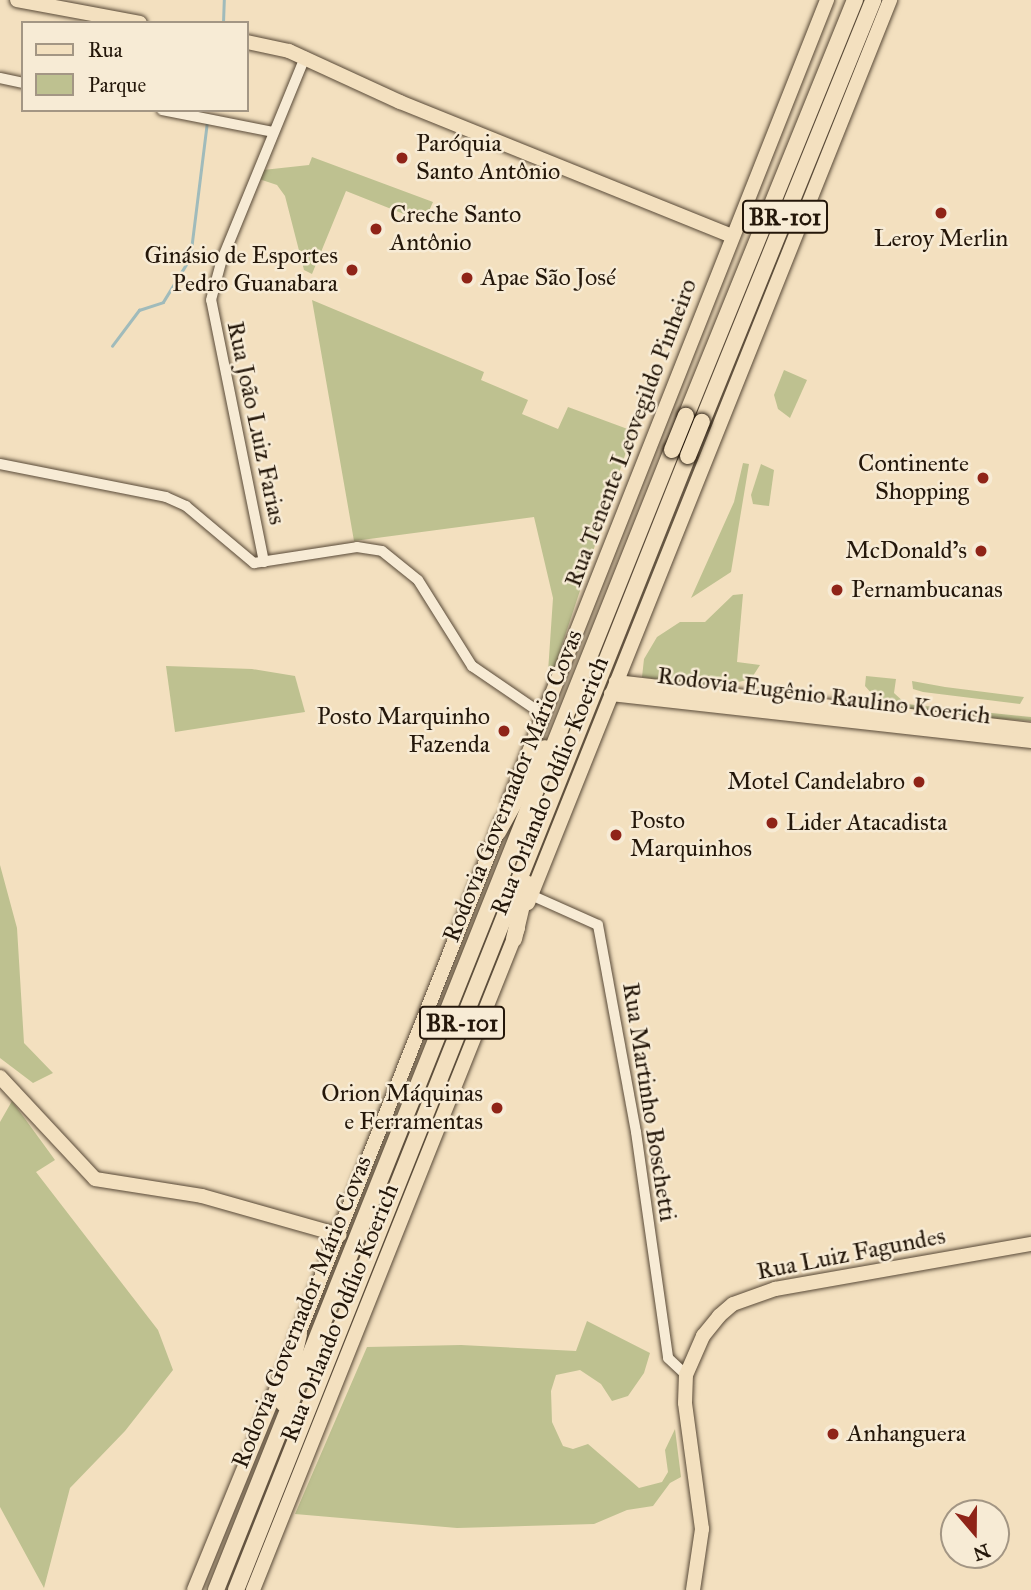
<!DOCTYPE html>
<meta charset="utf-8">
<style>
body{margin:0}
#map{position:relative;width:1031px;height:1590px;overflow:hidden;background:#f3e0bf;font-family:"IM FELL Great Primer",serif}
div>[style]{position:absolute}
.green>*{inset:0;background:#bec190}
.stream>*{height:2.5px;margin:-1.25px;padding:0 1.25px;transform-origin:1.25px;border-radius:1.25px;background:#a0bbbb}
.roads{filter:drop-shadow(0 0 2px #584937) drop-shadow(0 0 2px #584937)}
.minor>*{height:10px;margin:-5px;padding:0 5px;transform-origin:5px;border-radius:5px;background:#f7ebd5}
.major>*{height:14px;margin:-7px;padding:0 7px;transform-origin:7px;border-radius:7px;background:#f3e0bf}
.highway>*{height:16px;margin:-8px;padding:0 8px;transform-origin:8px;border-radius:8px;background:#f3e0bf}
.bridges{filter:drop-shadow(0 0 2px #24170a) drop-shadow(0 0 2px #24170a)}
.highway-bridge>*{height:16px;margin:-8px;padding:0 8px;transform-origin:8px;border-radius:8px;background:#f3e0bf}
.dots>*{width:19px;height:19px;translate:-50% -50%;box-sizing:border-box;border:4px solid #f7ebd5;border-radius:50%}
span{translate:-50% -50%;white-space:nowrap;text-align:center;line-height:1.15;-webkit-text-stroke:5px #f7ebd5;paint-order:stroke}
.shield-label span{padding:2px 5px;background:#f7ebd5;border:2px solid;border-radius:5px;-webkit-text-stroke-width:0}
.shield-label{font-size:23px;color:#24170a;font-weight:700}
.poi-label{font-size:24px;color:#24170a}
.left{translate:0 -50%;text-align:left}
.right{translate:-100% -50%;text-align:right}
.street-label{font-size:24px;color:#24170a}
.legend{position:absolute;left:21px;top:21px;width:228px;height:91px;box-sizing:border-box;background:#f7ebd5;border:2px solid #a39684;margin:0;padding:9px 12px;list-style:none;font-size:21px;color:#24170a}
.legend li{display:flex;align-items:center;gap:14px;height:35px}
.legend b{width:35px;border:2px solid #a39684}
.north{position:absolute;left:940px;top:1499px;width:70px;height:70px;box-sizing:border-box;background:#f7ebd5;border:2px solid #a39684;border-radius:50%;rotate:160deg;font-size:19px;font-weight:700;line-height:28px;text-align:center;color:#24170a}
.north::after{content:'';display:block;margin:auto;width:24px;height:32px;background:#8f2418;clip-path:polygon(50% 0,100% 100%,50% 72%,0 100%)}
</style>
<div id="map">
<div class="green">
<i style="clip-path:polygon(312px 157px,433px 202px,424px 222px,346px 191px,312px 274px,304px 270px,285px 196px,277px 185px,259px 179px,263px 170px,309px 165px)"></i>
<i style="clip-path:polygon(312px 300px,484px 372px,481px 380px,528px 400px,522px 414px,558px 429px,568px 407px,633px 431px,552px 675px,548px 672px,553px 598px,534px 517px,354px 541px)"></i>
<i style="clip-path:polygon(784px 370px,807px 380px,790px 418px,778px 409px,774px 395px)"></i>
<i style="clip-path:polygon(743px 463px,749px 464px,731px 572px,691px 598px,734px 502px)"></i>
<i style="clip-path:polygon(761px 464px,774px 470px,769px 506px,753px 504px,751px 495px)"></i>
<i style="clip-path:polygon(743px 594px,737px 662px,760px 665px,751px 679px,714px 688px,642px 677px,644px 659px,657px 637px,680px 622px,705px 622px,733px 595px)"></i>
<i style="clip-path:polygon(166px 666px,252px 669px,295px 676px,305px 712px,175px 732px)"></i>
<i style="clip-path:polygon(866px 676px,896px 679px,894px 693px,906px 704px,1031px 717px,1031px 721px,887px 711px,865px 686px)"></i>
<i style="clip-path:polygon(912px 681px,945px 687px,1024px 697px,1020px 704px,923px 692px,913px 689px)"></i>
<i style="clip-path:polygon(0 865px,17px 928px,24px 1043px,53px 1073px,33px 1083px,0 1058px)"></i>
<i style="clip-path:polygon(12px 1101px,55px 1160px,36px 1172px,158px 1330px,173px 1370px,125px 1431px,70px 1488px,44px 1588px,0 1507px,0 1122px)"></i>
<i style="clip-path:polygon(587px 1321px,650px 1353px,644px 1373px,628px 1396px,612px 1401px,601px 1384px,580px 1370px,556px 1375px,551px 1391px,552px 1422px,563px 1446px,573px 1449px,588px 1444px,639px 1488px,662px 1482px,668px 1472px,665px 1450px,675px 1429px,681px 1477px,670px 1483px,653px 1506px,627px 1510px,594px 1524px,457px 1528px,295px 1514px,367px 1347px,461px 1345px,576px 1351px)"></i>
</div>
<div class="stream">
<i style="left:223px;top:23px;width:23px;rotate:-88deg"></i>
<i style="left:112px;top:346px;width:45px;rotate:-53.1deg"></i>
<i style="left:139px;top:310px;width:25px;rotate:-18deg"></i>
<i style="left:163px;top:302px;width:52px;rotate:-58.5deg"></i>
<i style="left:190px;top:258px;width:137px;rotate:-82.9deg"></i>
</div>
<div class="roads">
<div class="minor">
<i style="left:0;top:78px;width:24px;rotate:12deg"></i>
<i style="left:162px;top:110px;width:113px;rotate:11.2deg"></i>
<i style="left:0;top:464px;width:169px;rotate:11.2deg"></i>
<i style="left:166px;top:497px;width:22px;rotate:24deg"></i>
<i style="left:186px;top:506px;width:89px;rotate:40deg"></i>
<i style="left:254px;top:563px;width:104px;rotate:-8.8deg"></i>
<i style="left:357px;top:547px;width:25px;rotate:9deg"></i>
<i style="left:382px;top:551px;width:46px;rotate:38.9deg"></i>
<i style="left:418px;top:580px;width:102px;rotate:57.9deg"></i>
<i style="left:472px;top:666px;width:88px;rotate:34.4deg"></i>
<i style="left:264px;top:562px;width:267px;rotate:-101.4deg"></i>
<i style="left:211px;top:300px;width:39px;rotate:-75deg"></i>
<i style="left:221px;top:262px;width:222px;rotate:-67.7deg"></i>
<i style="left:531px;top:895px;width:73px;rotate:24.1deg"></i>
<i style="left:598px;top:925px;width:210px;rotate:79.6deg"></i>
<i style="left:636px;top:1132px;width:228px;rotate:81.9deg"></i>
<i style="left:668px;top:1358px;width:25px;rotate:43deg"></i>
</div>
<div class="major">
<i style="left:17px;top:0;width:125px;rotate:10.6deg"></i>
<i style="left:247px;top:42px;width:43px;rotate:12.1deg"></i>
<i style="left:289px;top:51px;width:122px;rotate:24.7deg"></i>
<i style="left:400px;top:102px;width:357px;rotate:22deg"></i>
<i style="left:616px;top:682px;width:418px;rotate:6.6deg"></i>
<i style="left:611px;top:694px;width:423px;rotate:6.4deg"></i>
<i style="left:509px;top:802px;width:863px;rotate:-68.37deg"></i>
<i style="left:528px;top:903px;width:973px;rotate:-68.15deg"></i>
<i style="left:0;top:1077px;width:139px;rotate:47deg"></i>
<i style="left:95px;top:1179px;width:108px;rotate:9deg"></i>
<i style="left:202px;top:1196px;width:143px;rotate:15.8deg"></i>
<i style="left:295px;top:1343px;width:562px;rotate:-68.37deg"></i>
<i style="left:194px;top:1590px;width:248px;rotate:-67.7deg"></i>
<i style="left:253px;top:1590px;width:713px;rotate:-68.18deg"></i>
<i style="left:693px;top:1590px;width:62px;rotate:-81.6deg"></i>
<i style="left:702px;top:1529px;width:127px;rotate:-97.7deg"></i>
<i style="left:685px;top:1403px;width:28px;rotate:-88deg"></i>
<i style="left:686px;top:1375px;width:43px;rotate:-66.4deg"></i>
<i style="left:703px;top:1336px;width:26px;rotate:-51deg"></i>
<i style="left:719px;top:1316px;width:18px;rotate:-41deg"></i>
<i style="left:733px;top:1304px;width:45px;rotate:-19.7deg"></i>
<i style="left:775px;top:1289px;width:260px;rotate:-10deg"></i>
</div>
<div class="highway">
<i style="left:686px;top:416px;width:449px;rotate:-67.9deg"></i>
<i style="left:702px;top:422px;width:455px;rotate:-67.9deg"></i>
<i style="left:498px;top:832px;width:96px;rotate:-60.8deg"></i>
<i style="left:514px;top:939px;width:57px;rotate:-76.7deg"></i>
<i style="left:283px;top:1403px;width:71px;rotate:-76.9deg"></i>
<i style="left:216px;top:1590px;width:1228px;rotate:-68.2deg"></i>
<i style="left:236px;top:1590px;width:1221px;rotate:-68.27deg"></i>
</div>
</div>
<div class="bridges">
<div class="highway-bridge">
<i style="left:672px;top:450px;width:37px;rotate:-68deg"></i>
<i style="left:688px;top:456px;width:37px;rotate:-68deg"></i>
</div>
</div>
<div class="dots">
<i style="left:402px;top:158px;background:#8f2418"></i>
<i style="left:941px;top:213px;background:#8f2418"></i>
<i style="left:376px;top:229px;background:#8f2418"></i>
<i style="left:352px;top:270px;background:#8f2418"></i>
<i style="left:467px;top:278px;background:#8f2418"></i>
<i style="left:983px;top:478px;background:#8f2418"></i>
<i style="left:981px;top:551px;background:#8f2418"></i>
<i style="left:837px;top:590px;background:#8f2418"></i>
<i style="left:504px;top:731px;background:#8f2418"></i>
<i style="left:919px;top:782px;background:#8f2418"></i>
<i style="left:772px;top:823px;background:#8f2418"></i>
<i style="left:616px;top:835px;background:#8f2418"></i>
<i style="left:497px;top:1108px;background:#8f2418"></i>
<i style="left:833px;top:1434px;background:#8f2418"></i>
</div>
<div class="shield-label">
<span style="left:785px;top:217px">BR-101</span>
<span style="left:462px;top:1023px">BR-101</span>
</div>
<div class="poi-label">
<span class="left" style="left:416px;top:158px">Paróquia<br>Santo Antônio</span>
<span class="left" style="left:390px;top:229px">Creche Santo<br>Antônio</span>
<span style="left:941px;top:239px">Leroy Merlin</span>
<span class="right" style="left:338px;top:270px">Ginásio de Esportes<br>Pedro Guanabara</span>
<span class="left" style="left:481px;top:278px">Apae São José</span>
<span class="right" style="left:969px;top:478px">Continente<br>Shopping</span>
<span class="right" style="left:967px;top:551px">McDonald's</span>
<span class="left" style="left:851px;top:590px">Pernambucanas</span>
<span class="right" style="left:490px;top:731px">Posto Marquinho<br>Fazenda</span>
<span class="right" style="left:905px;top:782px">Motel Candelabro</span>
<span class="left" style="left:630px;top:835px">Posto<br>Marquinhos</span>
<span class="left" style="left:786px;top:823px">Lider Atacadista</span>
<span class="right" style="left:483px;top:1108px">Orion Máquinas<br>e Ferramentas</span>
<span class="left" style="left:847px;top:1434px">Anhanguera</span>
</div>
<div class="street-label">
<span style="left:256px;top:423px;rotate:78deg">Rua João Luiz Farias</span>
<span style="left:631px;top:433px;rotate:-69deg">Rua Tenente Leovegildo Pinheiro</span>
<span style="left:824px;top:696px;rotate:7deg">Rodovia Eugênio Raulino Koerich</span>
<span style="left:513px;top:786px;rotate:-68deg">Rodovia Governador Mário Covas</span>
<span style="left:550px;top:786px;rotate:-68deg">Rua Orlando Odílio Koerich</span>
<span style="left:649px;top:1102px;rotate:81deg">Rua Martinho Boschetti</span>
<span style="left:851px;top:1254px;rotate:-11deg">Rua Luiz Fagundes</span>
<span style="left:302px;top:1312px;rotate:-68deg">Rodovia Governador Mário Covas</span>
<span style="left:340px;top:1313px;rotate:-68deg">Rua Orlando Odílio Koerich</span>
</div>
<ul class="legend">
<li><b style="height:9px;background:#f3e0bf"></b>Rua</li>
<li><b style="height:19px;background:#bec190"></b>Parque</li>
</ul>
<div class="north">N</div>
</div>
